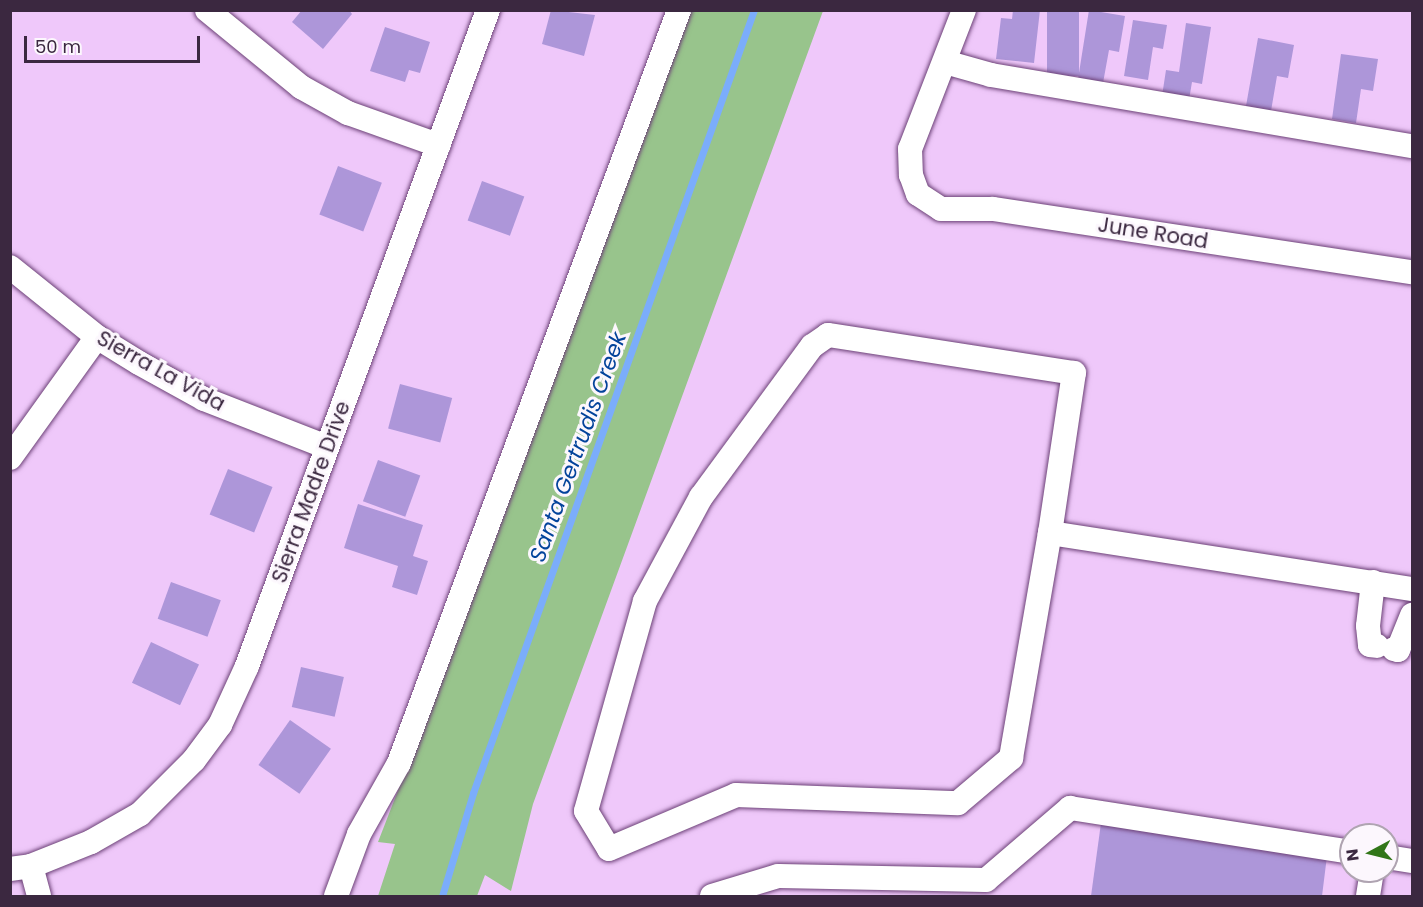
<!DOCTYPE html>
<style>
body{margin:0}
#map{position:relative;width:1423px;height:907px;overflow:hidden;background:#efc8fa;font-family:Poppins,sans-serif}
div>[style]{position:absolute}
.green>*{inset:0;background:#98c48c}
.stream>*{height:7px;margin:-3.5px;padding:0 3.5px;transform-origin:3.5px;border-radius:3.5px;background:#7badfb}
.building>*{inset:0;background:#ad96d9;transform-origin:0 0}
.roads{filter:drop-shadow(0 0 2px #6c4177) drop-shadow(0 0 2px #6c4177)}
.minor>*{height:24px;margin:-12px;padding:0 12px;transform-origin:12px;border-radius:12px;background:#fff}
span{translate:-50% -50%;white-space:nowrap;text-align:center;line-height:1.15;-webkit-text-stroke:6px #fcf7fd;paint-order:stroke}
.street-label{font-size:21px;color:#3b2840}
.water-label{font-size:22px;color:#03439b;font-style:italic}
.frame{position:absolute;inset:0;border:12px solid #3b2840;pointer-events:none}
.north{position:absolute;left:1339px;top:823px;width:60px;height:60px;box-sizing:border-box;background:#fcf7fd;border:2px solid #afa4b1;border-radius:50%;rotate:263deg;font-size:16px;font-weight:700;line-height:24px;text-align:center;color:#3b2840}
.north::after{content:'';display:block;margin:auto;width:21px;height:27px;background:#317618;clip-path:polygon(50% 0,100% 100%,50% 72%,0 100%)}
.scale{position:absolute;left:24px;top:36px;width:176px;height:27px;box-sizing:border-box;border:3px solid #3b2840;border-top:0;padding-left:8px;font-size:18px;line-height:21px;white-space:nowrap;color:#3b2840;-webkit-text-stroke:4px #fcf7fd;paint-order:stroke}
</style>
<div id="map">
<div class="green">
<i style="clip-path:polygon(688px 11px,823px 11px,533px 804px,511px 891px,485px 875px,477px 896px,378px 896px,395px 844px,378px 842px,495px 540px)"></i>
</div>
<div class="stream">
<i style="left:442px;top:896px;width:108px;rotate:-73.2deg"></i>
<i style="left:473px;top:793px;width:832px;rotate:-70.26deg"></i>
</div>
<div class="building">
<i style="clip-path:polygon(302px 10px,349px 10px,352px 14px,323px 49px,292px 22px)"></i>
<i style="clip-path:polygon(551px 10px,595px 15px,584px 56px,542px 44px)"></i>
<i style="clip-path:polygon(1013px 10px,1040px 10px,1034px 63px,996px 59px,1001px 18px,1012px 19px)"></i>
<i style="left:1047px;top:10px;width:32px;height:66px"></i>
<i style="clip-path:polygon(1089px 10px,1125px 16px,1119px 52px,1109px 50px,1103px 83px,1078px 79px)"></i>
<i style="clip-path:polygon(1133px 20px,1167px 25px,1163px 49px,1153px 47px,1148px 80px,1124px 76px)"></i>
<i style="clip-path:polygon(1186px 23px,1211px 27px,1202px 84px,1192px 82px,1189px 100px,1162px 96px,1166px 70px,1179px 72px)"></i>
<i style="clip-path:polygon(385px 27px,430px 42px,420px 73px,409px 70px,405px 82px,370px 71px)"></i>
<i style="clip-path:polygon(1258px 38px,1294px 45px,1288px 78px,1277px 76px,1271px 111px,1246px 106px)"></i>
<i style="clip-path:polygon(1341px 54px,1378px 59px,1373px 91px,1361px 89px,1356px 123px,1332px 119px)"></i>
<i style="left:338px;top:166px;width:47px;height:52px;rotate:21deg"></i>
<i style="left:482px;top:181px;width:45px;height:42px;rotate:20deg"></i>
<i style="left:400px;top:384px;width:54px;height:46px;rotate:15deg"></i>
<i style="left:378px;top:460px;width:45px;height:44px;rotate:20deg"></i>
<i style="left:228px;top:469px;width:48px;height:49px;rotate:22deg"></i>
<i style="clip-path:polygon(358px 504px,423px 525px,413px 556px,428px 561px,417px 595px,392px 587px,398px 566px,344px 548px)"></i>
<i style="left:171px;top:582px;width:53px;height:39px;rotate:20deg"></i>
<i style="left:151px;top:642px;width:53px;height:45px;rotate:25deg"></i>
<i style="left:301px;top:667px;width:44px;height:41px;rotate:13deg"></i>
<i style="left:290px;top:720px;width:50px;height:55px;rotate:35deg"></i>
<i style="clip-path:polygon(1101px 823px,1327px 856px,1322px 896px,1091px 896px)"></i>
</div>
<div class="roads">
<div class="minor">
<i style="left:207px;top:10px;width:122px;rotate:39.3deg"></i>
<i style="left:301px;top:87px;width:54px;rotate:29deg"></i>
<i style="left:348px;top:113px;width:96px;rotate:19.6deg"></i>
<i style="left:964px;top:10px;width:149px;rotate:111.2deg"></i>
<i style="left:910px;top:149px;width:26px;rotate:88deg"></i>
<i style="left:911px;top:175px;width:20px;rotate:70deg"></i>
<i style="left:918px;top:194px;width:27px;rotate:33deg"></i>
<i style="left:941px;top:209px;width:52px"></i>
<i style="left:993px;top:209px;width:424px;rotate:8.6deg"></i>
<i style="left:945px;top:62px;width:48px;rotate:15.8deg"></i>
<i style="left:991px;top:75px;width:427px;rotate:9.6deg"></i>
<i style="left:10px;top:267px;width:112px;rotate:38.8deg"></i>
<i style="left:97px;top:337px;width:49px;rotate:31.8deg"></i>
<i style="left:139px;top:363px;width:74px;rotate:29deg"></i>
<i style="left:204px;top:399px;width:132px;rotate:21.3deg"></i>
<i style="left:10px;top:458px;width:149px;rotate:-54.3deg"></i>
<i style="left:1050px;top:533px;width:162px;rotate:-81.5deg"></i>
<i style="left:1074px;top:373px;width:249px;rotate:-171.2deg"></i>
<i style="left:828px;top:335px;width:19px;rotate:145deg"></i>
<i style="left:812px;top:346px;width:187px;rotate:126.3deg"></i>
<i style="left:701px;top:497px;width:118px;rotate:118.3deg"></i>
<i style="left:645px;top:601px;width:218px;rotate:105.7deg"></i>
<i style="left:586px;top:811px;width:44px;rotate:58.8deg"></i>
<i style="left:609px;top:849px;width:138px;rotate:-23deg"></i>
<i style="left:736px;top:795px;width:222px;rotate:2.1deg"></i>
<i style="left:958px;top:803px;width:70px;rotate:-40.3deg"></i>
<i style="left:1011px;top:758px;width:228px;rotate:-80.2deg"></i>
<i style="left:1050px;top:533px;width:366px;rotate:8.8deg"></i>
<i style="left:1373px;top:582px;width:44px;rotate:96.5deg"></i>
<i style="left:1368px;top:626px;width:19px;rotate:84deg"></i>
<i style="left:1370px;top:645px;width:7px;rotate:8deg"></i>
<i style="left:1394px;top:649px;width:4px;rotate:14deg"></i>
<i style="left:1398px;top:650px;width:38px;rotate:-68deg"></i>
<i style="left:1387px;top:857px;width:25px;rotate:9deg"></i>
<i style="left:31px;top:866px;width:31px;rotate:75deg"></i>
<i style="left:10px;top:869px;width:21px;rotate:-8deg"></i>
<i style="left:31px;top:866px;width:65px;rotate:-21.8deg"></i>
<i style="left:91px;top:842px;width:56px;rotate:-29.7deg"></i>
<i style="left:140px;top:814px;width:76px;rotate:-45deg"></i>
<i style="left:194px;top:760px;width:44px;rotate:-53.4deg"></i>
<i style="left:220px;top:725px;width:65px;rotate:-65.4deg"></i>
<i style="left:247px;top:666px;width:699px;rotate:-69.83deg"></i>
<i style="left:336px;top:896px;width:66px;rotate:-69.6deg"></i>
<i style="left:359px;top:834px;width:81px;rotate:-60.6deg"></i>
<i style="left:399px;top:763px;width:803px;rotate:-69.6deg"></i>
<i style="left:712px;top:896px;width:69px;rotate:-16.9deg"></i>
<i style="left:778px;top:876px;width:208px;rotate:1.1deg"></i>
<i style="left:986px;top:880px;width:111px;rotate:-40.6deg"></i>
<i style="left:1070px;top:808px;width:284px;rotate:8.9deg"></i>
<i style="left:1368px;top:896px;width:25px;rotate:-81deg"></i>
</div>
</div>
<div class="street-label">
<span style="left:1153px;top:233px;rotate:9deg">June Road</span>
<span style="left:161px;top:371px;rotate:29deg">Sierra La Vida</span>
<span style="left:311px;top:492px;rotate:-70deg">Sierra Madre Drive</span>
</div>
<div class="water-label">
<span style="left:578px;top:447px;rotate:-70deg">Santa Gertrudis Creek</span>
</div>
<div class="frame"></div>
<div class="north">N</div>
<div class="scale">50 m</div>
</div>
